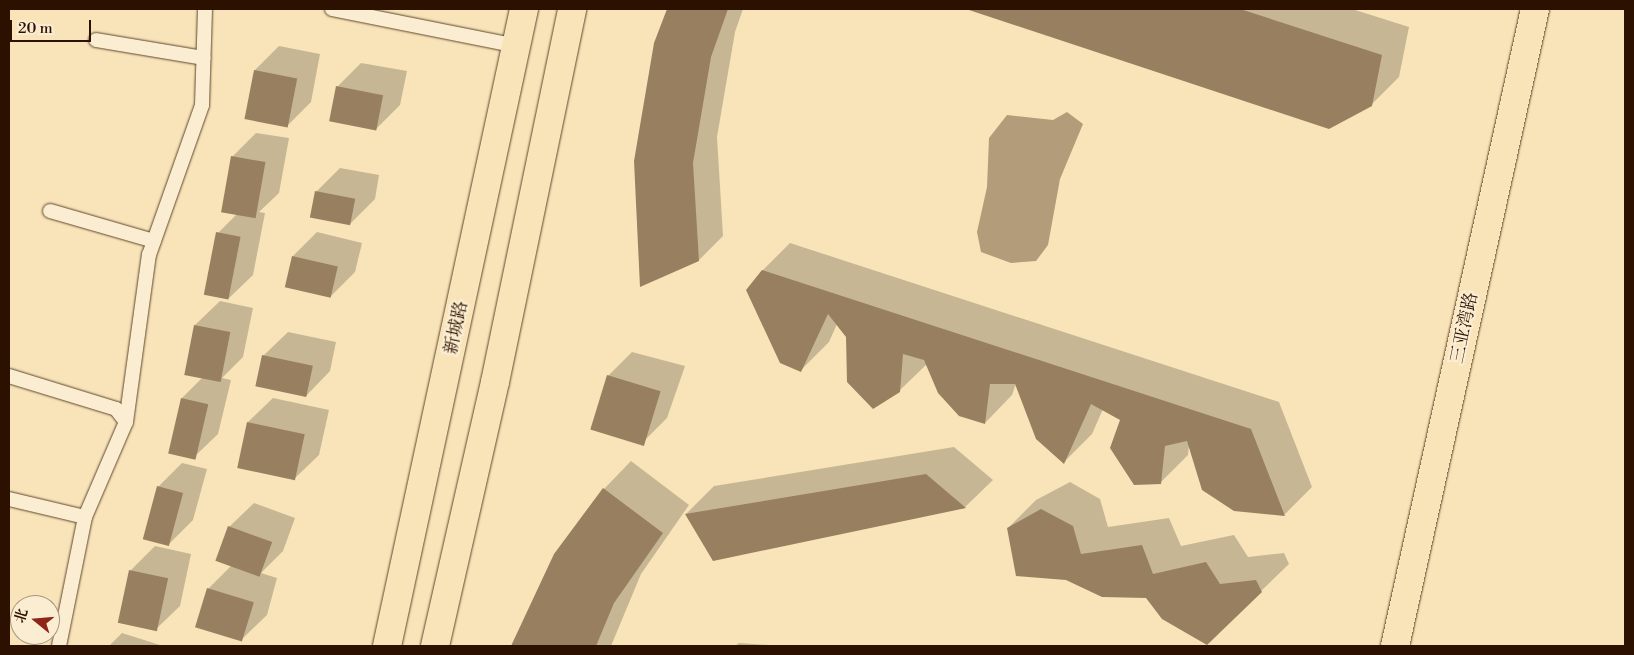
<!DOCTYPE html>
<meta charset="utf-8">
<style>
body{margin:0}
#map{position:relative;width:1634px;height:655px;overflow:hidden;background:#f8e4b8;font-family:"Libre Bodoni","Noto Serif SC",serif}
div>[style]{position:absolute}
.water>*{inset:0;background:#b39c79}
.shadow>*{inset:0;background:#0003}
.building>*{inset:0;background:#977f60;transform-origin:0 0}
.roads{filter:drop-shadow(0 0 1px #60462e) drop-shadow(0 0 1px #60462e)}
.service>*{height:14px;margin:-7px;padding:0 7px;transform-origin:7px;border-radius:7px;background:#faedd1}
.primary>*{height:28px;margin:-14px;padding:0 14px;transform-origin:14px;border-radius:14px;background:#f8e4b8}
span{translate:-50% -50%;white-space:nowrap;text-align:center;line-height:1.15;-webkit-text-stroke:4.5px #faedd1;paint-order:stroke}
.street-label{font-size:18px;color:#2d1100}
.frame{position:absolute;inset:0;border:10px solid #2d1100;pointer-events:none}
.north{position:absolute;left:10px;top:595px;width:50px;height:50px;box-sizing:border-box;background:#faedd1;border:1px solid #a8957d;border-radius:50%;rotate:287deg;font-size:14px;font-weight:700;line-height:20px;text-align:center;color:#2d1100}
.north::after{content:'';display:block;margin:auto;width:18px;height:22px;background:#8f2418;clip-path:polygon(50% 0,100% 100%,50% 72%,0 100%)}
.scale{position:absolute;left:10px;top:20px;width:81px;height:22px;box-sizing:border-box;border:2px solid #2d1100;border-top:0;padding-left:6px;font-size:15px;line-height:18px;white-space:nowrap;color:#2d1100;-webkit-text-stroke:4px #faedd1;paint-order:stroke}
</style>
<div id="map">
<div class="water">
<i style="clip-path:polygon(1067px 112px,1083px 124px,1060px 179px,1048px 245px,1036px 261px,1011px 263px,981px 252px,977px 232px,987px 187px,989px 138px,1007px 115px,1053px 120px)"></i>
</div>
<div class="shadow">
<i style="clip-path:polygon(668px 9px,743px 9px,735px 32px,717px 137px,723px 236px,699px 260px,655px 43px)"></i>
<i style="clip-path:polygon(969px 9px,1352px 9px,1409px 27px,1399px 77px,1371px 105px,1328px 127px)"></i>
<i style="clip-path:polygon(279px 46px,320px 54px,311px 102px,287px 126px,255px 70px)"></i>
<i style="clip-path:polygon(361px 63px,407px 71px,400px 105px,376px 129px,337px 87px)"></i>
<i style="clip-path:polygon(256px 133px,289px 138px,279px 193px,259px 212px,265px 213px,253px 275px,228px 299px,218px 233px,237px 214px,232px 157px)"></i>
<i style="clip-path:polygon(340px 168px,379px 175px,375px 199px,350px 224px,316px 192px)"></i>
<i style="clip-path:polygon(317px 232px,362px 243px,355px 272px,330px 297px,293px 256px)"></i>
<i style="clip-path:polygon(790px 243px,1279px 402px,1312px 487px,1284px 515px,1189px 445px,1188px 455px,1160px 483px,1122px 420px,1103px 409px,1092px 434px,1064px 462px,1016px 383px,1012px 395px,985px 423px,927px 364px,899px 391px,837px 324px,829px 342px,801px 370px,762px 271px)"></i>
<i style="clip-path:polygon(220px 301px,253px 308px,243px 357px,222px 378px,231px 380px,218px 434px,193px 458px,182px 398px,202px 378px,185px 374px,195px 325px)"></i>
<i style="clip-path:polygon(288px 332px,336px 342px,330px 371px,306px 396px,263px 356px)"></i>
<i style="clip-path:polygon(632px 352px,685px 366px,667px 418px,643px 442px,608px 376px)"></i>
<i style="clip-path:polygon(273px 398px,329px 410px,319px 455px,294px 479px,248px 422px)"></i>
<i style="clip-path:polygon(954px 447px,993px 480px,965px 507px,714px 559px,686px 514px,714px 486px)"></i>
<i style="clip-path:polygon(631px 461px,689px 505px,641px 574px,611px 646px,512px 646px,555px 555px,604px 489px)"></i>
<i style="clip-path:polygon(182px 463px,207px 469px,193px 520px,169px 544px,158px 487px)"></i>
<i style="clip-path:polygon(1070px 482px,1100px 499px,1108px 527px,1169px 518px,1181px 546px,1234px 535px,1248px 557px,1284px 553px,1289px 564px,1261px 591px,1146px 597px,1008px 528px,1036px 500px)"></i>
<i style="clip-path:polygon(254px 503px,295px 518px,283px 551px,261px 573px,277px 578px,267px 615px,242px 639px,208px 589px,232px 565px,229px 527px)"></i>
<i style="clip-path:polygon(155px 546px,191px 554px,180px 606px,155px 630px,131px 570px)"></i>
<i style="clip-path:polygon(122px 633px,163px 646px,109px 646px)"></i>
<i style="clip-path:polygon(739px 643px,769px 645px,769px 646px,735px 646px)"></i>
</div>
<div class="building">
<i style="clip-path:polygon(667px 9px,728px 9px,711px 57px,693px 163px,699px 261px,640px 287px,634px 161px,654px 43px)"></i>
<i style="clip-path:polygon(966px 9px,1240px 9px,1382px 55px,1372px 106px,1329px 129px)"></i>
<i style="left:254px;top:70px;width:44px;height:50px;rotate:11deg"></i>
<i style="left:336px;top:86px;width:48px;height:36px;rotate:11deg"></i>
<i style="left:231px;top:156px;width:35px;height:57px;rotate:10deg"></i>
<i style="left:315px;top:191px;width:41px;height:27px;rotate:11deg"></i>
<i style="left:216px;top:232px;width:25px;height:64px;rotate:11deg"></i>
<i style="left:292px;top:256px;width:47px;height:32px;rotate:13deg"></i>
<i style="clip-path:polygon(762px 270px,1251px 429px,1285px 516px,1234px 511px,1202px 490px,1187px 441px,1165px 446px,1161px 484px,1134px 485px,1110px 448px,1120px 420px,1091px 404px,1064px 464px,1036px 439px,1015px 384px,990px 384px,985px 424px,959px 416px,938px 393px,924px 360px,903px 354px,900px 392px,873px 409px,847px 382px,846px 337px,828px 314px,801px 372px,780px 363px,746px 290px)"></i>
<i style="left:194px;top:325px;width:37px;height:51px;rotate:11deg"></i>
<i style="left:262px;top:355px;width:52px;height:32px;rotate:12deg"></i>
<i style="left:607px;top:375px;width:56px;height:57px;rotate:17deg"></i>
<i style="left:181px;top:398px;width:28px;height:57px;rotate:13deg"></i>
<i style="left:247px;top:422px;width:59px;height:47px;rotate:12deg"></i>
<i style="clip-path:polygon(926px 474px,966px 508px,713px 561px,685px 514px)"></i>
<i style="left:157px;top:486px;width:27px;height:55px;rotate:15deg"></i>
<i style="clip-path:polygon(603px 488px,663px 533px,614px 603px,596px 646px,511px 646px,554px 554px)"></i>
<i style="clip-path:polygon(1041px 509px,1073px 526px,1081px 554px,1142px 545px,1153px 574px,1206px 562px,1220px 584px,1256px 580px,1262px 592px,1207px 645px,1162px 619px,1146px 598px,1102px 597px,1066px 580px,1016px 576px,1007px 528px)"></i>
<i style="left:228px;top:526px;width:47px;height:37px;rotate:20deg"></i>
<i style="left:129px;top:570px;width:40px;height:54px;rotate:12deg"></i>
<i style="left:207px;top:588px;width:49px;height:41px;rotate:17deg"></i>
</div>
<div class="roads">
<div class="service">
<i style="left:332px;top:9px;width:189px;rotate:11.3deg"></i>
<i style="left:96px;top:40px;width:109px;rotate:9.5deg"></i>
<i style="left:50px;top:211px;width:108px;rotate:16.1deg"></i>
<i style="left:9px;top:376px;width:112px;rotate:17.1deg"></i>
<i style="left:116px;top:409px;width:16px;rotate:52deg"></i>
<i style="left:9px;top:499px;width:78px;rotate:13.3deg"></i>
<i style="left:59px;top:646px;width:132px;rotate:-78.6deg"></i>
<i style="left:85px;top:517px;width:103px;rotate:-66.7deg"></i>
<i style="left:126px;top:422px;width:169px;rotate:-82.2deg"></i>
<i style="left:149px;top:255px;width:159px;rotate:-70.5deg"></i>
<i style="left:202px;top:105px;width:96px;rotate:-88.2deg"></i>
</div>
<div class="primary">
<i style="left:387px;top:646px;width:652px;rotate:-77.86deg"></i>
<i style="left:435px;top:646px;width:271px;rotate:-77.2deg"></i>
<i style="left:495px;top:382px;width:381px;rotate:-78.3deg"></i>
<i style="left:1395px;top:646px;width:652px;rotate:-77.6deg"></i>
</div>
</div>
<div class="street-label">
<span style="left:457px;top:328px;rotate:-78deg">新城路</span>
<span style="left:1465px;top:328px;rotate:-78deg">三亚湾路</span>
</div>
<div class="frame"></div>
<div class="north">北</div>
<div class="scale">20 m</div>
</div>
